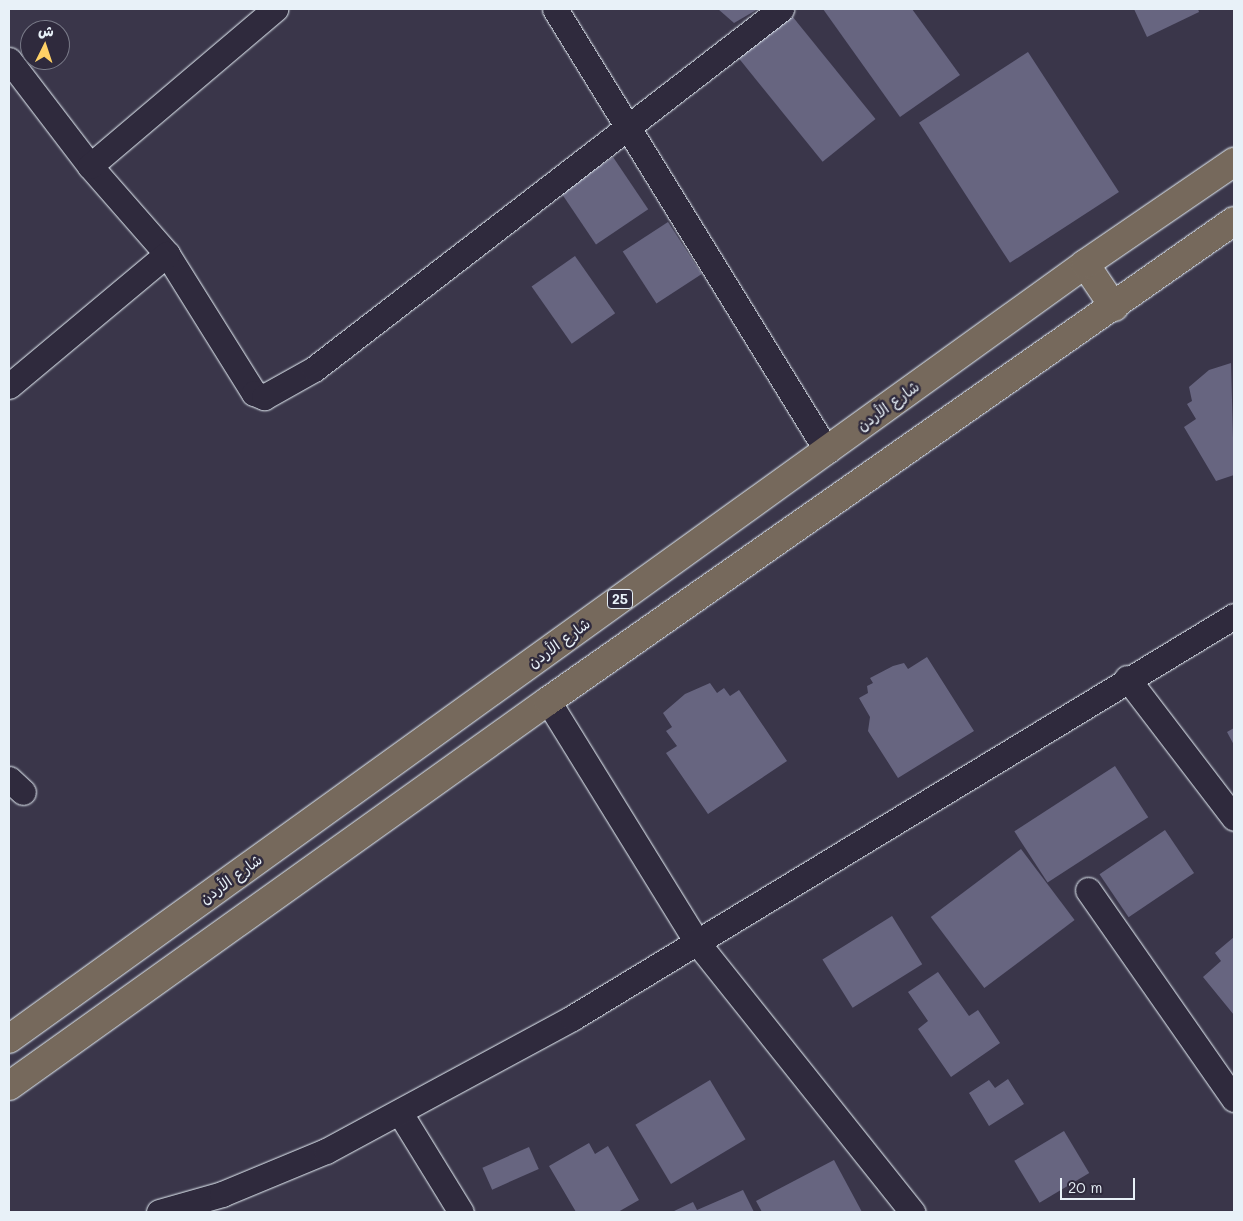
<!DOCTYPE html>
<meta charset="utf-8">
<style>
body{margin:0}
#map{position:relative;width:1243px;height:1221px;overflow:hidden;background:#3a364a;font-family:Mali,"Playpen Sans Arabic",sans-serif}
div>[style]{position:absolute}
.building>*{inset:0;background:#676580;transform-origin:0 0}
.roads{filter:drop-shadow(0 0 1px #e8f1f8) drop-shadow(0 0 1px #e8f1f8)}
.street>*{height:25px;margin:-12.5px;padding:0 12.5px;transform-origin:12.5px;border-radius:12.5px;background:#2f2a3d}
.highway>*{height:28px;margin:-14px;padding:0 14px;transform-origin:14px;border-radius:14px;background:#76695c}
span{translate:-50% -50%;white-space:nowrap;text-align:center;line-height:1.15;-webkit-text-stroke:5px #2f2a3d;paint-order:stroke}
.shield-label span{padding:1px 4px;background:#2f2a3d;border:1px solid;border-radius:4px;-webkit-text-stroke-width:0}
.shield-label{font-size:14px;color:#e8f1f8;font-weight:700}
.street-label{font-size:15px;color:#e8f1f8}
.frame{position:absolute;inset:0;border:10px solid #e8f1f8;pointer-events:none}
.north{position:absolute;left:20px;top:20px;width:50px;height:50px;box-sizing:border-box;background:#2f2a3d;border:1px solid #797a88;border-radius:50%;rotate:4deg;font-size:14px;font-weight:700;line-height:20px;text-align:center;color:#e8f1f8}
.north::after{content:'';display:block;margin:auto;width:18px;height:22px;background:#ffd166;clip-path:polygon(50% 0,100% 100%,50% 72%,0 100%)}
.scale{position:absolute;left:1060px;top:1178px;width:75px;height:22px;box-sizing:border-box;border:2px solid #e8f1f8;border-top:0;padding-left:6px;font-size:15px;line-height:18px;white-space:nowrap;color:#e8f1f8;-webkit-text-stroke:4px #2f2a3d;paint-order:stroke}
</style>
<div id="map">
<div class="building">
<i style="clip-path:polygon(718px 9px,758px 9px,734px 23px)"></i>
<i style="clip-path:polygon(823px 9px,912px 9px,960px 75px,900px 117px)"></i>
<i style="clip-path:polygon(1134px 9px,1198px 9px,1199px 12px,1147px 37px)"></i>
<i style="left:788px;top:11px;width:139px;height:68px;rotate:51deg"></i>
<i style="left:1028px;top:52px;width:167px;height:130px;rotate:57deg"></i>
<i style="left:613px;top:157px;width:63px;height:63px;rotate:56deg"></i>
<i style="left:668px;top:222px;width:62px;height:54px;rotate:57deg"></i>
<i style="left:575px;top:256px;width:70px;height:53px;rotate:55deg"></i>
<i style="clip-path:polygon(1231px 363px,1234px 475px,1216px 481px,1184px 427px,1196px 419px,1187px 404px,1192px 401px,1189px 387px,1209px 370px)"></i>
<i style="clip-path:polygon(927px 657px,974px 731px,898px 778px,868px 731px,870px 717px,859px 698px,868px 693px,867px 686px,873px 683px,870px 678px,893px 666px,904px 663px,908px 669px)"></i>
<i style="clip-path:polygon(710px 683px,717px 693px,724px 688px,730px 696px,739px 690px,787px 761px,708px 814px,666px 753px,677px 746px,666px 731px,672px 727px,663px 713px,685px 694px)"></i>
<i style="clip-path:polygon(1234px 728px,1234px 745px,1227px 732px)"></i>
<i style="left:1115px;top:766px;width:61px;height:120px;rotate:57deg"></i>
<i style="left:1165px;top:830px;width:52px;height:79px;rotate:56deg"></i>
<i style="left:1021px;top:849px;width:89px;height:113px;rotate:53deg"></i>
<i style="left:892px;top:916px;width:57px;height:82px;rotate:58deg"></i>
<i style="clip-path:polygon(1234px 937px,1234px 1015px,1203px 977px,1221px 961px,1215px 953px)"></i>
<i style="clip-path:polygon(938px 972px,969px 1016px,978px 1010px,1000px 1043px,951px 1077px,918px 1029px,928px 1021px,908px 992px)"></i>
<i style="clip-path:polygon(1008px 1079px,1024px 1104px,989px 1126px,969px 1093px,989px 1080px,995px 1088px)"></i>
<i style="left:710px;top:1080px;width:69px;height:87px;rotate:59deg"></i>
<i style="left:1064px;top:1131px;width:49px;height:58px;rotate:59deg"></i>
<i style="clip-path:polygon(589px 1143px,595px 1154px,608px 1146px,639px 1200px,618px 1212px,576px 1212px,549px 1166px)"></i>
<i style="left:529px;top:1147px;width:24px;height:51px;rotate:66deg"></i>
<i style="clip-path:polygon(834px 1160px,862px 1212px,762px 1212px,756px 1201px)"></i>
<i style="clip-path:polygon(743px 1190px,754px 1212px,672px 1212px,693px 1202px,697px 1210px)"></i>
</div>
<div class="roads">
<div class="street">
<i style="left:555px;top:9px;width:519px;rotate:58.39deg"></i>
<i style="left:9px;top:60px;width:133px;rotate:52.6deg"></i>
<i style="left:90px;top:166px;width:117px;rotate:48.8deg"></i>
<i style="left:167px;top:254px;width:164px;rotate:58deg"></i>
<i style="left:254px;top:393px;width:11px;rotate:22deg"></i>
<i style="left:264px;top:397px;width:57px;rotate:-29.2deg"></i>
<i style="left:314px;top:369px;width:590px;rotate:-37.63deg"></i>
<i style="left:90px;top:166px;width:243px;rotate:-40.3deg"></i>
<i style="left:9px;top:386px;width:206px;rotate:-39.9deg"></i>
<i style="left:1127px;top:678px;width:176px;rotate:52.6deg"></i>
<i style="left:548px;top:701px;width:282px;rotate:58.3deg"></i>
<i style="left:696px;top:941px;width:347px;rotate:51.4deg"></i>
<i style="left:9px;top:779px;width:19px;rotate:43deg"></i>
<i style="left:1088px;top:890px;width:255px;rotate:55.1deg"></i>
<i style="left:400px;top:1113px;width:116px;rotate:58.4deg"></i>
<i style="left:159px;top:1212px;width:66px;rotate:-15.9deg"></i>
<i style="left:222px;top:1194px;width:113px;rotate:-22.5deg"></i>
<i style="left:326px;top:1151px;width:280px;rotate:-28.4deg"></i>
<i style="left:572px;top:1018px;width:774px;rotate:-31.27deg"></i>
</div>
<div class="highway">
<i style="left:1085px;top:264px;width:52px;rotate:56deg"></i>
<i style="left:9px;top:1039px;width:1326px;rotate:-35.76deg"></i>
<i style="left:1085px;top:264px;width:181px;rotate:-34.4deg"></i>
<i style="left:9px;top:1086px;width:662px;rotate:-35.54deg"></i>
<i style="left:548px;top:701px;width:837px;rotate:-34.98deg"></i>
</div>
</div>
<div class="shield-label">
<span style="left:620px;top:599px">25</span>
</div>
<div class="street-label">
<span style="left:888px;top:406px;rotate:-36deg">شارع الأردن</span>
<span style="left:559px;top:643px;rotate:-36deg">شارع الأردن</span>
<span style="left:231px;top:879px;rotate:-36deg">شارع الأردن</span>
</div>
<div class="frame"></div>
<div class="north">ش</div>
<div class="scale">20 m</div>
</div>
